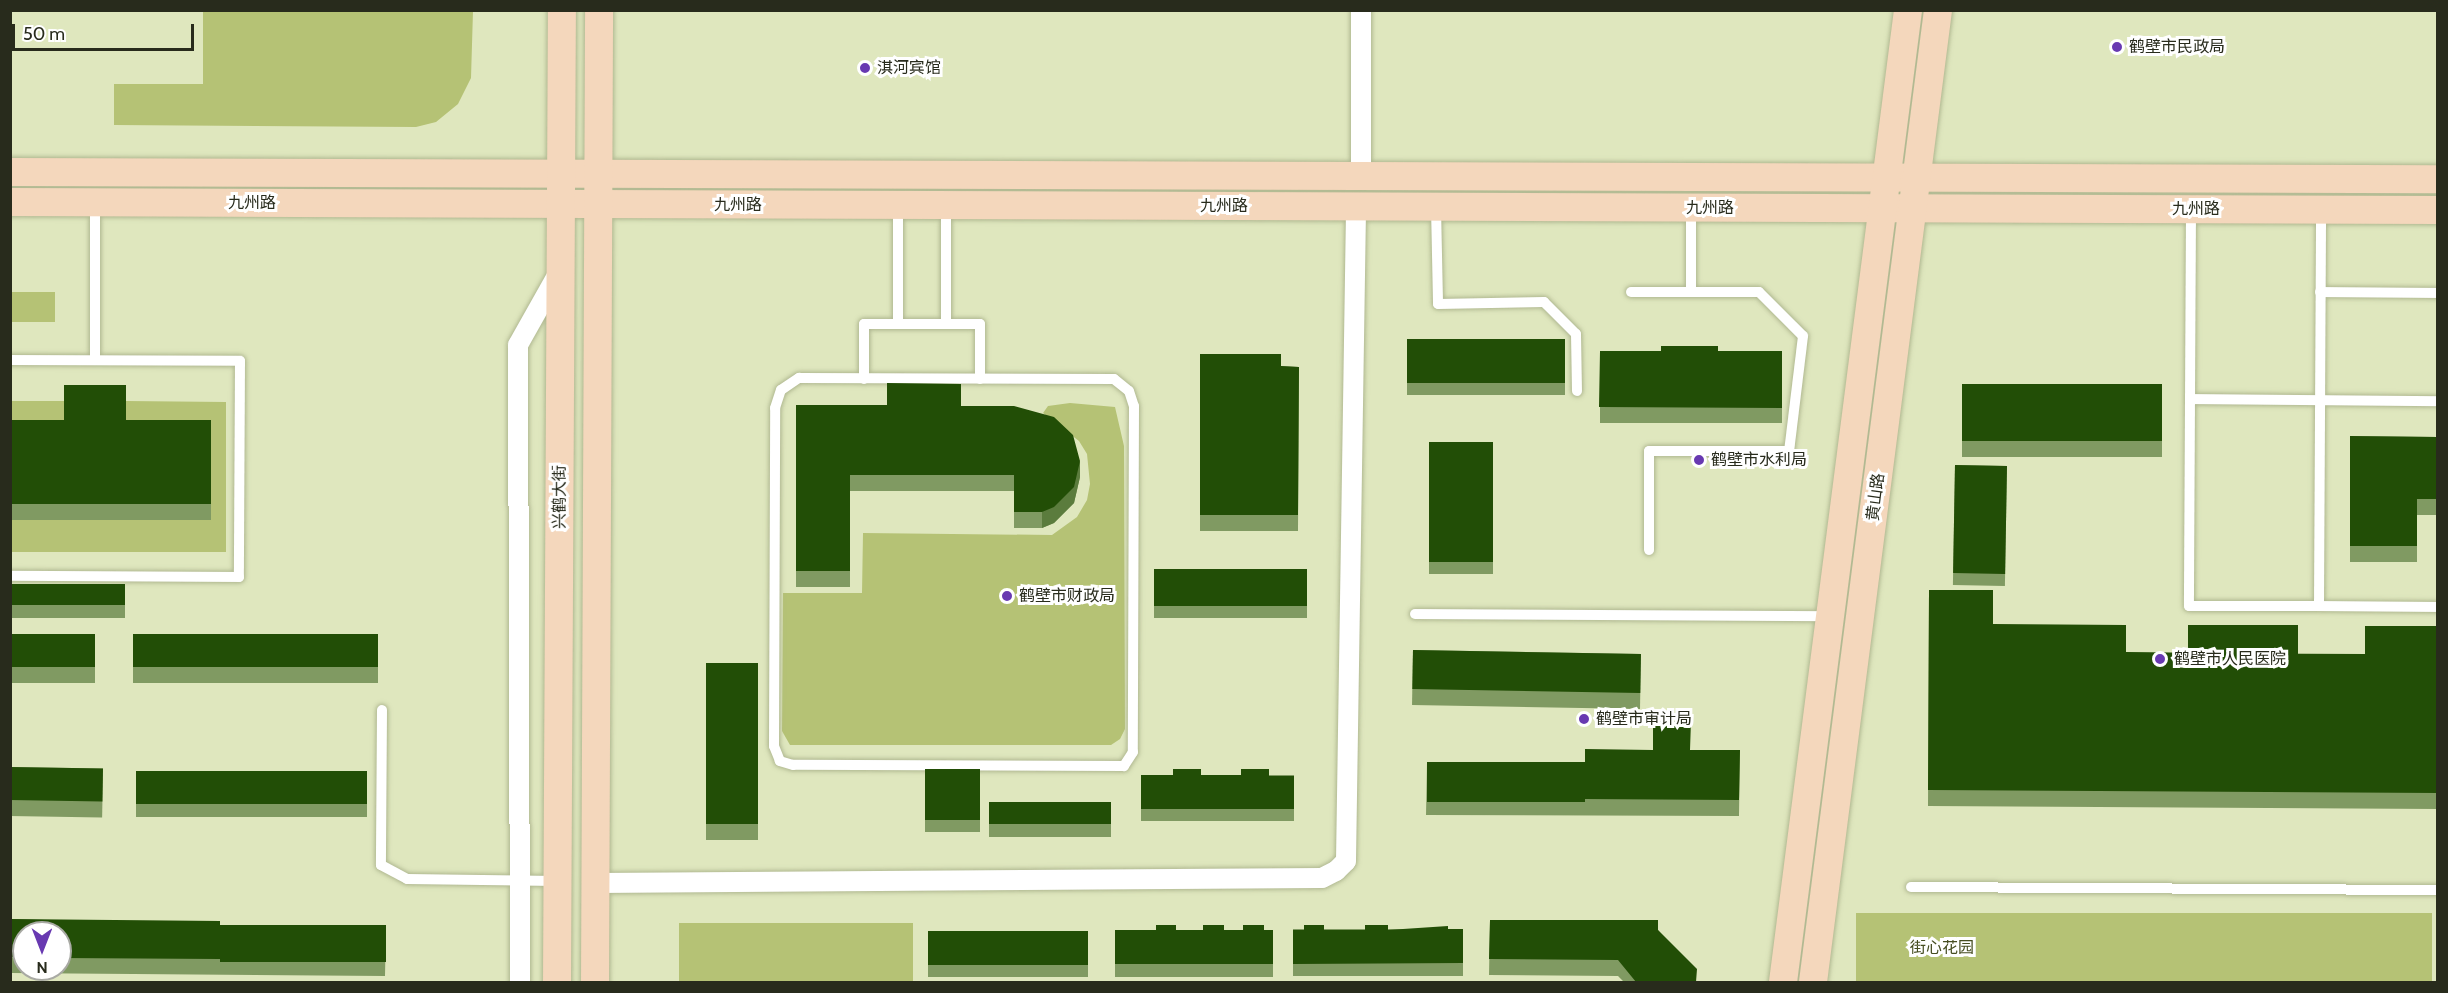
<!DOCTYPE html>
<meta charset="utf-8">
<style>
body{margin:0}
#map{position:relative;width:2448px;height:993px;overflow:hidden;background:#dfe7be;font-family:Cabin,"Noto Sans SC",sans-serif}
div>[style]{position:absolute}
.green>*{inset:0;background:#b5c275;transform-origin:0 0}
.roads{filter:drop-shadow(0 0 2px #b0b891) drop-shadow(0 0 2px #b0b891)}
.lane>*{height:10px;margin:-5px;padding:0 5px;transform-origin:5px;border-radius:5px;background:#fff}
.street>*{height:20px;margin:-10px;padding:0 10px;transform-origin:10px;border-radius:10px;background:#fff}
.secondary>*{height:28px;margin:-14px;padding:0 14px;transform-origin:14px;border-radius:14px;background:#f4d7bc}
.wall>*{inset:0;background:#809a62;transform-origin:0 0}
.shaded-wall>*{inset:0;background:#5b7c3d}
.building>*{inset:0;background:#224e06;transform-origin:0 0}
.dots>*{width:16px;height:16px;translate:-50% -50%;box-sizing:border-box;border:3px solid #fff;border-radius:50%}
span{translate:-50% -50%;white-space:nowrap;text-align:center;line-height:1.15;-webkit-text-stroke:6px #fff;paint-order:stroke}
.poi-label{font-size:16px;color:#282b1c}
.left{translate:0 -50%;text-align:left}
.street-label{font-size:16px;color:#282b1c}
.park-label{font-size:16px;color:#464d21}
.frame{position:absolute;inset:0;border:12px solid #282b1c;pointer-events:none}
.north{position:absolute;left:12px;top:921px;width:60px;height:60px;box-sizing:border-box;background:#fff;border:2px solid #a9aaa4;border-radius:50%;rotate:180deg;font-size:16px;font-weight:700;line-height:24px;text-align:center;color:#282b1c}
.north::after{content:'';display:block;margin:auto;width:21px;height:27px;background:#6839b1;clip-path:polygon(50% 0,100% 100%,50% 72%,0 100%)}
.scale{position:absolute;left:12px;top:24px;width:182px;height:27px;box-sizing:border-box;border:3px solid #282b1c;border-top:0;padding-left:8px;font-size:18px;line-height:21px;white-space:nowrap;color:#282b1c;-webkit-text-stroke:4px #fff;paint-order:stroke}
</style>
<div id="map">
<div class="green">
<i style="clip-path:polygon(203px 11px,473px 11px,471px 78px,458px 104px,436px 122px,416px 127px,114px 125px,114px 84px,203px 84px)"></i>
<i style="left:11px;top:292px;width:44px;height:30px"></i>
<i style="left:11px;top:401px;width:53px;height:35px"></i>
<i style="clip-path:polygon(126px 401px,226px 402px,226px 552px,11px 552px,11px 520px,210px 520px,126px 436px)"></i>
<i style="clip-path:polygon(1070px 403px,1115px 407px,1124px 446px,1125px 729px,1120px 739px,1111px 745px,790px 745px,782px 731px,783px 593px,862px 593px,863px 533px,1052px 535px,1077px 517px,1087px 500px,1090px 484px,1087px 454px,1079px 441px,1043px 413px,1048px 406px)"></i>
<i style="left:1856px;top:913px;width:576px;height:70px"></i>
<i style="left:679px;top:923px;width:234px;height:59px"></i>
</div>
<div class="roads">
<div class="lane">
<i style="left:898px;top:207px;width:117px;rotate:90deg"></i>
<i style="left:1436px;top:207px;width:97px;rotate:88.8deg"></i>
<i style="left:1438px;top:304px;width:106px;rotate:-1.1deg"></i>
<i style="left:1544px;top:302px;width:45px;rotate:45deg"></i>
<i style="left:1576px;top:334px;width:57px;rotate:89deg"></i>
<i style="left:2191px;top:209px;width:397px;rotate:90.3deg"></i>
<i style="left:2189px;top:606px;width:130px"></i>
<i style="left:2319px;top:606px;width:397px;rotate:-89.7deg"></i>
<i style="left:1631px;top:292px;width:128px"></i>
<i style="left:1759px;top:292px;width:62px;rotate:45deg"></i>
<i style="left:1803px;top:336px;width:116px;rotate:96.9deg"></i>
<i style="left:1789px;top:451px;width:140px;rotate:180deg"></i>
<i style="left:1649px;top:451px;width:99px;rotate:90deg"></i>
<i style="left:1691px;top:292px;width:84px;rotate:-90deg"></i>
<i style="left:2320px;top:292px;width:118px;rotate:0.5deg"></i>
<i style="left:946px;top:324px;width:117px;rotate:-90deg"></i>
<i style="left:10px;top:360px;width:230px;rotate:0.2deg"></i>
<i style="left:240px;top:361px;width:216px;rotate:90.3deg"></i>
<i style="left:239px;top:577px;width:229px;rotate:-179.7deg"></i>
<i style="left:95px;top:360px;width:155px;rotate:-90deg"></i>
<i style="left:799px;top:378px;width:315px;rotate:0.2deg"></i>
<i style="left:1114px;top:379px;width:19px;rotate:39deg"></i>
<i style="left:1129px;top:391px;width:16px;rotate:72deg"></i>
<i style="left:1134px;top:406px;width:346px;rotate:90.2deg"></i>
<i style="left:1133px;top:752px;width:17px;rotate:123deg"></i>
<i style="left:1124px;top:766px;width:331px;rotate:-179.8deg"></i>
<i style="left:793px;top:765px;width:14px;rotate:-163deg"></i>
<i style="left:780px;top:761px;width:16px;rotate:-112deg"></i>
<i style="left:774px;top:746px;width:338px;rotate:-89.8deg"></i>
<i style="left:775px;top:408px;width:19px;rotate:-72deg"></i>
<i style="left:781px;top:390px;width:22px;rotate:-34deg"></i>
<i style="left:864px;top:379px;width:55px;rotate:-90deg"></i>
<i style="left:864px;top:324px;width:116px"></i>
<i style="left:980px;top:324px;width:55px;rotate:90deg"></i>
<i style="left:2190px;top:399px;width:248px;rotate:0.5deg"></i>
<i style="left:2319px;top:606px;width:119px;rotate:0.5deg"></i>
<i style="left:1415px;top:614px;width:415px;rotate:0.3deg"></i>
<i style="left:382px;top:710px;width:155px;rotate:90.4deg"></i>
<i style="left:381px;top:865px;width:30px;rotate:28deg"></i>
<i style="left:407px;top:879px;width:150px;rotate:0.8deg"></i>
<i style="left:1911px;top:887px;width:527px;rotate:0.33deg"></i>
</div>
<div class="street">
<i style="left:1361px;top:10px;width:166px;rotate:90deg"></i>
<i style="left:596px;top:883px;width:726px;rotate:-0.39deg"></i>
<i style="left:1322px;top:878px;width:16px;rotate:-27deg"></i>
<i style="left:1336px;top:871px;width:14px;rotate:-45deg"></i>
<i style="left:1346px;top:861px;width:654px;rotate:-89.12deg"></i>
<i style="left:520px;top:982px;width:637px;rotate:-90.18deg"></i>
<i style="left:518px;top:345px;width:84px;rotate:-60.7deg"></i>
</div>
<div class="secondary">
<i style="left:10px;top:172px;width:2428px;rotate:0.17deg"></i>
<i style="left:10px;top:202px;width:2428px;rotate:0.19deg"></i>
<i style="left:557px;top:982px;width:972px;rotate:-89.71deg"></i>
<i style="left:595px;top:982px;width:972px;rotate:-89.76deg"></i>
<i style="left:1783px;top:982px;width:980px;rotate:-82.67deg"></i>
<i style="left:1813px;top:982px;width:980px;rotate:-82.67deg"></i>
</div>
</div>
<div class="wall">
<i style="left:1407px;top:339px;width:158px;height:56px"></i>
<i style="left:1600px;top:351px;width:182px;height:72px"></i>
<i style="clip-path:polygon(1200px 354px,1281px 366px,1299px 367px,1298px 531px,1200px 531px)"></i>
<i style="left:1962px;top:384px;width:200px;height:73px"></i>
<i style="clip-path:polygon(796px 405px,961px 406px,1080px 477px,1074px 503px,1054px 523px,1042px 528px,1014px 528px,1014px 491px,850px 491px,850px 587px,796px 587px)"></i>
<i style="left:10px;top:420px;width:201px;height:100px"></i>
<i style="clip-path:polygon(2350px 436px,2438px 437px,2438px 515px,2417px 515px,2417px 562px,2350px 562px)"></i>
<i style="left:1429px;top:442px;width:64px;height:132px"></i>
<i style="left:1955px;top:465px;width:52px;height:120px;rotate:1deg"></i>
<i style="left:1154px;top:569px;width:153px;height:49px"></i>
<i style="left:10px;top:584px;width:115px;height:34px"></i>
<i style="clip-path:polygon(1929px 590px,1993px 624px,2126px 652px,2365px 654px,2438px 626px,2438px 809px,1928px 806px)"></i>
<i style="left:10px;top:634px;width:85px;height:49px"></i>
<i style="left:133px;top:634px;width:245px;height:49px"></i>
<i style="left:1413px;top:650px;width:228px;height:55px;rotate:1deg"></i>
<i style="left:706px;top:663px;width:52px;height:177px"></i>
<i style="clip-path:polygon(1691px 750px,1740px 750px,1739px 816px,1426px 815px,1427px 762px,1585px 763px)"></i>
<i style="left:10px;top:767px;width:93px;height:49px;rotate:1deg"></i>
<i style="left:925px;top:769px;width:55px;height:63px"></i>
<i style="left:136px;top:771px;width:231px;height:46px"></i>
<i style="left:1141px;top:775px;width:153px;height:46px"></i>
<i style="left:989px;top:802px;width:122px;height:35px"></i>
<i style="clip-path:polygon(evenodd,10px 919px,220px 925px,386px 925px,385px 976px,10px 973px,10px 919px,24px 933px,60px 933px,60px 969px,24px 969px,24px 933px)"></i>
<i style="clip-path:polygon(1490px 920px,1658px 930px,1697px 982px,1624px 982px,1618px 976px,1489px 975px)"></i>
<i style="left:1463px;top:929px;width:47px;height:170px;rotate:90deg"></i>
<i style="left:1115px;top:930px;width:158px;height:47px"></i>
<i style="left:928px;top:931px;width:160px;height:46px"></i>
</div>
<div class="shaded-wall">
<i style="clip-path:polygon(1080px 461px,1080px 477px,1074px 503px,1054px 523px,1042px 528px,1042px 512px)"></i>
</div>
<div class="building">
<i style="left:1407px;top:339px;width:158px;height:44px"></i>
<i style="clip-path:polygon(1661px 346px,1718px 346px,1718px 351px,1782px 351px,1782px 408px,1599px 407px,1600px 351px,1661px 351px)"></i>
<i style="clip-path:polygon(1200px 354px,1281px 354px,1281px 366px,1299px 367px,1298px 515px,1200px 515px)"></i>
<i style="clip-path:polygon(887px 383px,961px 384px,961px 406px,1014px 406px,1054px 417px,1073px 435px,1080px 461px,1074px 487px,1054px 507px,1042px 512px,1014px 512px,1014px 475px,850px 475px,850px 571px,796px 571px,796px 405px,887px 405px)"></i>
<i style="left:1962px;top:384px;width:200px;height:57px"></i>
<i style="clip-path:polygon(64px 385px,126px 385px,126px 420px,211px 420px,211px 504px,10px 504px,10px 420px,64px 420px)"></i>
<i style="clip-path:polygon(2350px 436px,2438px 437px,2438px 499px,2417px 499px,2417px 546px,2350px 546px)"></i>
<i style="left:1429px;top:442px;width:64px;height:120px"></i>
<i style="left:1955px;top:465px;width:52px;height:108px;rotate:1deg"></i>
<i style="left:1154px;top:569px;width:153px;height:37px"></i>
<i style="left:10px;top:584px;width:115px;height:21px"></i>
<i style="clip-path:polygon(1929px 590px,1993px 590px,1993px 624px,2126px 625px,2126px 652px,2188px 653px,2188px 625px,2298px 625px,2298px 654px,2365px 654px,2365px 626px,2438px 626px,2438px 793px,1928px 790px)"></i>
<i style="left:10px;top:634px;width:85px;height:33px"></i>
<i style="left:133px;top:634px;width:245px;height:33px"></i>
<i style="left:1413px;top:650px;width:228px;height:39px;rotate:1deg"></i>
<i style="left:706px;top:663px;width:52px;height:161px"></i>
<i style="clip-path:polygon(1653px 721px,1691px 721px,1690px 750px,1740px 750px,1739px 800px,1585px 799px,1585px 749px,1653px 750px)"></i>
<i style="left:1427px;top:762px;width:158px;height:40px"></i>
<i style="left:10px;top:767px;width:93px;height:33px;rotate:1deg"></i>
<i style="left:925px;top:769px;width:55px;height:51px"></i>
<i style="clip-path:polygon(1173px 769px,1201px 769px,1201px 775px,1241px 775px,1241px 769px,1269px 769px,1269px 776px,1294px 776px,1294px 809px,1141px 809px,1141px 775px,1173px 775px)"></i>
<i style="left:136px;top:771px;width:231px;height:33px"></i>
<i style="left:989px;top:802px;width:122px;height:22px"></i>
<i style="clip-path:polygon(10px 919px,220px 921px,220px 959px,60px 958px,60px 933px,24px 933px,24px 957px,10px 957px)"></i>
<i style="clip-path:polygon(1490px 920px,1658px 920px,1658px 930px,1697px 969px,1696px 982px,1636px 982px,1618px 960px,1489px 959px)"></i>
<i style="left:220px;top:925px;width:166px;height:37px"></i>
<i style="clip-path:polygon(1156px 925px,1176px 925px,1176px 930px,1203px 930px,1203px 925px,1224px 925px,1224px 930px,1243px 930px,1243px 925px,1264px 925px,1264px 930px,1273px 930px,1273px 964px,1115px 964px,1115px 930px,1156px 930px)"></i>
<i style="clip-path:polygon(1304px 925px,1324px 925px,1324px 930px,1365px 930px,1365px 925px,1388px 925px,1388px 930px,1448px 926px,1448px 929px,1463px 929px,1463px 963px,1293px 964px,1293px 930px,1304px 930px)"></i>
<i style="left:928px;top:931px;width:160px;height:34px"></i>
</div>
<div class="dots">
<i style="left:2117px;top:47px;background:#6839b1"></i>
<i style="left:865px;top:68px;background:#6839b1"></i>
<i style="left:1699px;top:460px;background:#6839b1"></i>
<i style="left:1007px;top:596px;background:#6839b1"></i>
<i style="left:2160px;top:659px;background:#6839b1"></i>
<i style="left:1584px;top:719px;background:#6839b1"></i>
</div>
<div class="poi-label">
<span class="left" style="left:2129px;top:47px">鹤壁市民政局</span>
<span class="left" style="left:877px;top:68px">淇河宾馆</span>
<span class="left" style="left:1711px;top:460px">鹤壁市水利局</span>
<span class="left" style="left:1019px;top:596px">鹤壁市财政局</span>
<span class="left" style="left:2174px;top:659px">鹤壁市人民医院</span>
<span class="left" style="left:1596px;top:719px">鹤壁市审计局</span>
</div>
<div class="street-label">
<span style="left:252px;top:203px">九州路</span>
<span style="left:738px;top:205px">九州路</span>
<span style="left:1224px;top:206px">九州路</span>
<span style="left:1710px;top:208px">九州路</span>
<span style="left:2196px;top:209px">九州路</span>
<span style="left:560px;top:497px;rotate:-90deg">兴鹤大街</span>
<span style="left:1876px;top:497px;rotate:-83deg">黄山路</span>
</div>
<div class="park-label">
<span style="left:1942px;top:948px">街心花园</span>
</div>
<div class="frame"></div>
<div class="north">N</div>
<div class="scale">50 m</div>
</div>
